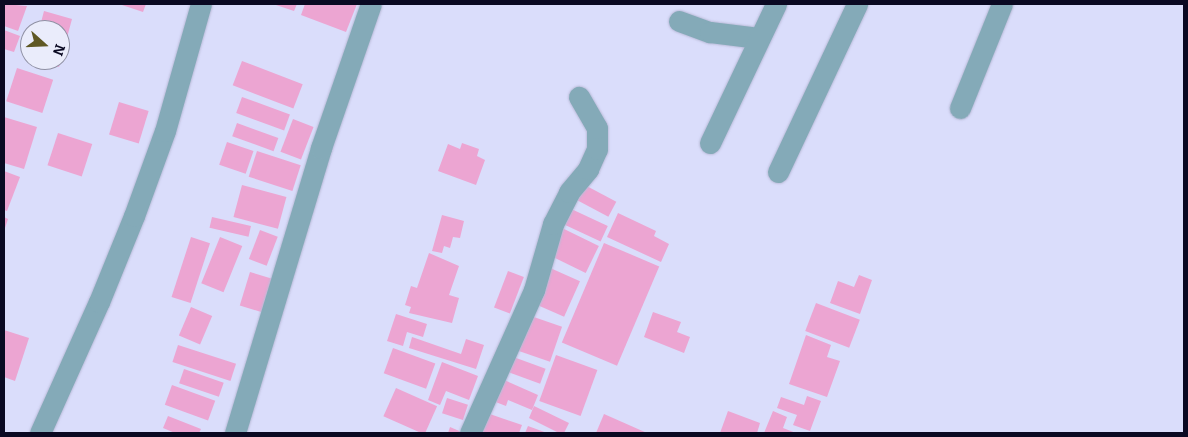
<!DOCTYPE html>
<style>
body{margin:0}
#map{position:relative;width:1188px;height:437px;overflow:hidden;background:#daddfb;font-family:Bitter,serif}
div>[style]{position:absolute}
.building>*{inset:0;background:#eca5d2;transform-origin:0 0}
.roads{filter:drop-shadow(0 0 1px #b9bbd8) drop-shadow(0 0 1px #b9bbd8)}
.street>*{height:21px;margin:-10.5px;padding:0 10.5px;transform-origin:10.5px;border-radius:10.5px;background:#84aab8}
span{translate:-50% -50%;white-space:nowrap;text-align:center;line-height:1.15;-webkit-text-stroke:4.5px #eaecfb;paint-order:stroke}
.frame{position:absolute;inset:0;border:5px solid #0a0922;pointer-events:none}
.north{position:absolute;left:20px;top:20px;width:50px;height:50px;box-sizing:border-box;background:#eaecfb;border:1px solid #9091a4;border-radius:50%;rotate:110deg;font-size:14px;font-weight:700;line-height:20px;text-align:center;color:#0a0922}
.north::after{content:'';display:block;margin:auto;width:18px;height:22px;background:#5f5824;clip-path:polygon(50% 0,100% 100%,50% 72%,0 100%)}
</style>
<div id="map">
<div class="building">
<i style="clip-path:polygon(4px 4px,27px 6px,18px 31px,4px 26px)"></i>
<i style="clip-path:polygon(119px 4px,146px 4px,143px 12px)"></i>
<i style="clip-path:polygon(273px 4px,297px 4px,294px 11px)"></i>
<i style="clip-path:polygon(305px 4px,357px 4px,346px 32px,301px 15px)"></i>
<i style="clip-path:polygon(44px 11px,72px 19px,61px 60px,60px 30px,39px 30px)"></i>
<i style="clip-path:polygon(4px 30px,20px 36px,14px 52px,4px 49px)"></i>
<i style="clip-path:polygon(34px 60px,61px 60px,59px 67px)"></i>
<i style="left:242px;top:61px;width:65px;height:26px;rotate:21deg"></i>
<i style="left:17px;top:68px;width:38px;height:35px;rotate:18deg"></i>
<i style="left:242px;top:97px;width:51px;height:17px;rotate:20deg"></i>
<i style="left:119px;top:102px;width:31px;height:34px;rotate:17deg"></i>
<i style="clip-path:polygon(4px 117px,37px 127px,24px 169px,4px 163px)"></i>
<i style="left:293px;top:119px;width:22px;height:35px;rotate:21deg"></i>
<i style="left:237px;top:123px;width:44px;height:14px;rotate:20deg"></i>
<i style="left:58px;top:133px;width:36px;height:34px;rotate:18deg"></i>
<i style="left:227px;top:142px;width:28px;height:24px;rotate:19deg"></i>
<i style="clip-path:polygon(462px 143px,479px 149px,477px 156px,485px 160px,476px 185px,438px 171px,448px 144px,460px 149px)"></i>
<i style="left:257px;top:151px;width:46px;height:27px;rotate:18deg"></i>
<i style="clip-path:polygon(4px 171px,20px 177px,7px 211px,4px 210px)"></i>
<i style="left:581px;top:183px;width:40px;height:17px;rotate:28deg"></i>
<i style="left:242px;top:185px;width:46px;height:33px;rotate:15deg"></i>
<i style="left:567px;top:207px;width:45px;height:17px;rotate:25deg"></i>
<i style="clip-path:polygon(618px 213px,656px 231px,654px 236px,669px 244px,661px 262px,607px 237px)"></i>
<i style="clip-path:polygon(442px 215px,464px 221px,460px 238px,453px 237px,450px 248px,444px 246px,442px 253px,432px 251px)"></i>
<i style="clip-path:polygon(4px 217px,8px 219px,4px 231px)"></i>
<i style="left:212px;top:217px;width:40px;height:11px;rotate:13deg"></i>
<i style="left:562px;top:228px;width:41px;height:30px;rotate:26deg"></i>
<i style="left:260px;top:230px;width:19px;height:31px;rotate:21deg"></i>
<i style="left:191px;top:237px;width:20px;height:63px;rotate:18deg"></i>
<i style="left:220px;top:237px;width:24px;height:50px;rotate:22deg"></i>
<i style="left:604px;top:243px;width:60px;height:108px;rotate:23deg"></i>
<i style="clip-path:polygon(429px 253px,459px 266px,449px 295px,459px 298px,452px 323px,409px 313px,411px 307px,405px 305px,411px 286px,417px 288px)"></i>
<i style="left:548px;top:267px;width:35px;height:39px;rotate:24deg"></i>
<i style="left:508px;top:271px;width:17px;height:39px;rotate:21deg"></i>
<i style="left:250px;top:272px;width:24px;height:35px;rotate:17deg"></i>
<i style="clip-path:polygon(859px 275px,872px 280px,860px 314px,830px 303px,838px 281px,854px 287px)"></i>
<i style="left:816px;top:303px;width:47px;height:30px;rotate:21deg"></i>
<i style="left:191px;top:307px;width:23px;height:31px;rotate:23deg"></i>
<i style="clip-path:polygon(653px 312px,681px 322px,677px 332px,690px 337px,684px 353px,644px 337px)"></i>
<i style="clip-path:polygon(396px 314px,427px 324px,423px 337px,407px 332px,403px 346px,387px 341px)"></i>
<i style="left:528px;top:315px;width:36px;height:37px;rotate:19deg"></i>
<i style="clip-path:polygon(4px 330px,29px 338px,15px 381px,4px 377px)"></i>
<i style="clip-path:polygon(806px 335px,831px 345px,827px 357px,840px 361px,827px 397px,789px 384px)"></i>
<i style="clip-path:polygon(412px 337px,461px 354px,466px 339px,484px 345px,476px 369px,409px 348px)"></i>
<i style="left:178px;top:345px;width:61px;height:18px;rotate:18deg"></i>
<i style="left:393px;top:348px;width:45px;height:27px;rotate:20deg"></i>
<i style="left:508px;top:355px;width:40px;height:16px;rotate:20deg"></i>
<i style="left:556px;top:355px;width:44px;height:49px;rotate:20deg"></i>
<i style="clip-path:polygon(442px 362px,478px 376px,469px 400px,446px 391px,440px 405px,428px 400px)"></i>
<i style="left:184px;top:369px;width:42px;height:15px;rotate:19deg"></i>
<i style="clip-path:polygon(502px 379px,538px 395px,532px 410px,508px 400px,506px 406px,493px 401px)"></i>
<i style="left:172px;top:385px;width:46px;height:21px;rotate:20deg"></i>
<i style="left:396px;top:388px;width:45px;height:31px;rotate:24deg"></i>
<i style="clip-path:polygon(807px 396px,821px 401px,810px 431px,793px 425px,797px 415px,777px 408px,781px 397px,804px 405px)"></i>
<i style="left:447px;top:398px;width:22px;height:16px;rotate:18deg"></i>
<i style="clip-path:polygon(534px 406px,569px 423px,564px 433px,559px 433px,529px 418px)"></i>
<i style="clip-path:polygon(728px 411px,760px 423px,757px 433px,720px 433px)"></i>
<i style="clip-path:polygon(773px 411px,787px 417px,783px 428px,796px 433px,764px 433px)"></i>
<i style="clip-path:polygon(484px 412px,522px 425px,519px 433px,476px 433px)"></i>
<i style="clip-path:polygon(604px 414px,647px 433px,596px 433px)"></i>
<i style="clip-path:polygon(168px 416px,201px 429px,199px 433px,175px 433px,163px 428px)"></i>
<i style="clip-path:polygon(528px 426px,547px 433px,525px 433px)"></i>
<i style="clip-path:polygon(450px 427px,464px 433px,448px 433px)"></i>
</div>
<div class="roads">
<div class="street">
<i style="left:679px;top:21px;width:33px;rotate:20deg"></i>
<i style="left:710px;top:32px;width:49px;rotate:7deg"></i>
<i style="left:960px;top:108px;width:112px;rotate:-68deg"></i>
<i style="left:710px;top:143px;width:154px;rotate:-64.6deg"></i>
<i style="left:778px;top:172px;width:186px;rotate:-64.8deg"></i>
<i style="left:40px;top:433px;width:144px;rotate:-65.8deg"></i>
<i style="left:99px;top:302px;width:93px;rotate:-67.9deg"></i>
<i style="left:134px;top:216px;width:90px;rotate:-70deg"></i>
<i style="left:165px;top:131px;width:132px;rotate:-74.2deg"></i>
<i style="left:235px;top:433px;width:298px;rotate:-73.2deg"></i>
<i style="left:321px;top:148px;width:152px;rotate:-70.9deg"></i>
<i style="left:470px;top:433px;width:157px;rotate:-65.9deg"></i>
<i style="left:534px;top:290px;width:69px;rotate:-73.9deg"></i>
<i style="left:553px;top:224px;width:36px;rotate:-63deg"></i>
<i style="left:569px;top:192px;width:30px;rotate:-50deg"></i>
<i style="left:588px;top:169px;width:22px;rotate:-66deg"></i>
<i style="left:597px;top:149px;width:21px;rotate:-90deg"></i>
<i style="left:597px;top:128px;width:36px;rotate:-120deg"></i>
</div>
</div>
<div class="frame"></div>
<div class="north">N</div>
</div>
